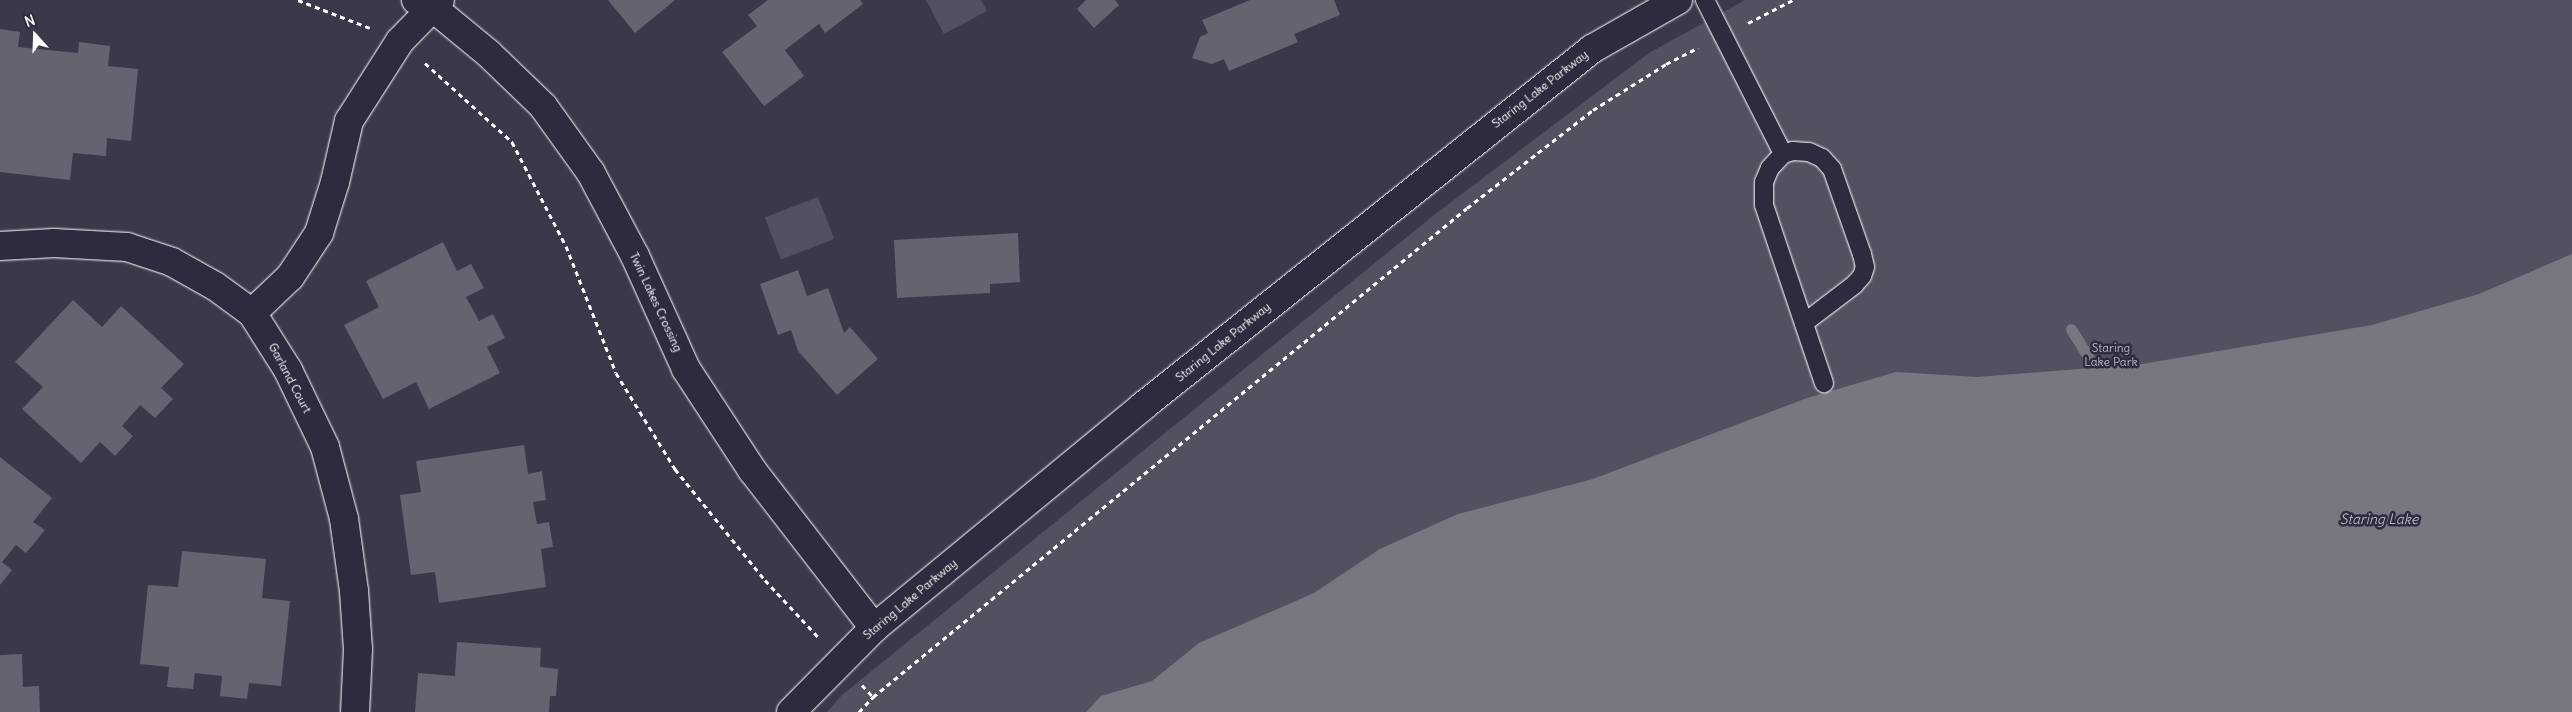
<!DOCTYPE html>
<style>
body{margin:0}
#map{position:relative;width:2572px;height:712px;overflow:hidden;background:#3c3749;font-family:Delius,sans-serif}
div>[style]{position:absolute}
.green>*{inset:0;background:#555060;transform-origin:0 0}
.water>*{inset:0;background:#797682}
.stream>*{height:11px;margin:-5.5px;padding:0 5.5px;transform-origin:5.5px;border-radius:5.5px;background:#797682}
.building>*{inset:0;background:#666270}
.path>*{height:3px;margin-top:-1.5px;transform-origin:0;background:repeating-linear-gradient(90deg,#fff 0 5px,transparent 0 9px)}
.roads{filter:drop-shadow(0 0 1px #fff) drop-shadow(0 0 1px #fff)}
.lane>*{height:18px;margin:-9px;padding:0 9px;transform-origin:9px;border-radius:9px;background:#2f2a3d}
.street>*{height:28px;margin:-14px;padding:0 14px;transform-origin:14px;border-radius:14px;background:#2f2a3d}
.secondary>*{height:28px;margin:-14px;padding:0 14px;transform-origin:14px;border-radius:14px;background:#2f2a3d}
span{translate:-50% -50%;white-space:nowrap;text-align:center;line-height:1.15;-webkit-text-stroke:5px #2f2a3d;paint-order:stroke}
.street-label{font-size:12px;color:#fff}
.park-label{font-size:12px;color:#bbb9bf}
.water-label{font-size:14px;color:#b5b4ba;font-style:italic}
.north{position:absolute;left:10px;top:10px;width:50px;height:50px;-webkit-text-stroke:4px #2f2a3d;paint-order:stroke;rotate:340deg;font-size:14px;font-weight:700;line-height:20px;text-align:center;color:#fff}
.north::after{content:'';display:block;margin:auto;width:18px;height:22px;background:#fff;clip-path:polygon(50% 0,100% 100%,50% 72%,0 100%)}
</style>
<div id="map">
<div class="green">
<i style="clip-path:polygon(926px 0,981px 0,987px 11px,944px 34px)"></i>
<i style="clip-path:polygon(1745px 0,2572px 0,2572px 712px,827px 712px,842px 695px,1434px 215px,1649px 53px)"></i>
<i style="left:818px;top:197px;width:45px;height:57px;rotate:69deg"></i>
</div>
<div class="water">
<i style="clip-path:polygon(2572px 254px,2572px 712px,1086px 712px,1101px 696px,1152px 681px,1199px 643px,1314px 593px,1380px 549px,1458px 514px,1593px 479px,1807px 398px,1896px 372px,1977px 377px,2142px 364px,2372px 325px,2479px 294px)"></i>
</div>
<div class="stream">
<i style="left:2071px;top:329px;width:61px;rotate:58.4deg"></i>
</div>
<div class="building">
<i style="clip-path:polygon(608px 0,675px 0,635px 33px)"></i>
<i style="clip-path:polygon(768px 0,860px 0,863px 4px,825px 33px,819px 24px,785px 50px,804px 76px,764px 106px,722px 52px,757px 26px,748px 15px)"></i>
<i style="clip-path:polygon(1086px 0,1115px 0,1119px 5px,1094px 28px,1077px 9px)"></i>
<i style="clip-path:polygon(1250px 0,1334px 0,1340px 15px,1294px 34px,1298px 42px,1229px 71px,1224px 59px,1212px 64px,1192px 58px,1200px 37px,1208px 33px,1202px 20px)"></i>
<i style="clip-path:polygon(0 29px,20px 32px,18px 47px,78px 53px,79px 42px,110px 46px,108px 66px,138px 69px,131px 141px,107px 138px,106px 156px,73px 153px,70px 180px,0 172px)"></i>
<i style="clip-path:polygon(1018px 233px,1020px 282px,990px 284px,990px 293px,897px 298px,894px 240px)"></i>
<i style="clip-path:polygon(443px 242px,457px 271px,471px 264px,484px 288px,466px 297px,479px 321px,493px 314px,505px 338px,487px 347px,500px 373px,429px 409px,416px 382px,383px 399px,344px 325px,379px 307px,366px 281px)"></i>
<i style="clip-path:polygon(798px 270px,807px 296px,828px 288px,844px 333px,850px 327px,878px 359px,837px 395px,798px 351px,791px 330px,778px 335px,760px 284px)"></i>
<i style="clip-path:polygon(73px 300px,102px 327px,121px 306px,184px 364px,161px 388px,173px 399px,155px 418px,140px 405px,122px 426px,133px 436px,115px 456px,100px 442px,81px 463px,22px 409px,43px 387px,15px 362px)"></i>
<i style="clip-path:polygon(524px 445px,528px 474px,542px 471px,546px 500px,533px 502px,537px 524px,549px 522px,553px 547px,541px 549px,546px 587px,439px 603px,435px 572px,411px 575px,400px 495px,421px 492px,416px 461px)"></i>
<i style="clip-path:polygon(0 457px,52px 498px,33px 522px,45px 530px,26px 553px,16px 545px,2px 562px,12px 570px,0 585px)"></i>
<i style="clip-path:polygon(182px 551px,266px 559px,262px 598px,290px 601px,281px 686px,249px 683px,247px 699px,220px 696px,222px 676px,195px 673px,193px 689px,167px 687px,169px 667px,140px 664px,148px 585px,178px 587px)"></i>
<i style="clip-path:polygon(457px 642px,541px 648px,540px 667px,558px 669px,556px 696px,550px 696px,549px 712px,415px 712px,418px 673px,455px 676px)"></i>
<i style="clip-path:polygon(22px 654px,23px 687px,39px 686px,40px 712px,0 712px,0 655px)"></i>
</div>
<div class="path">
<i style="left:298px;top:0;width:77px;rotate:21.3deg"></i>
<i style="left:1748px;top:23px;width:51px;rotate:-27.1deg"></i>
<i style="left:425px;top:63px;width:118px;rotate:42.2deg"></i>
<i style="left:512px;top:142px;width:117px;rotate:62.6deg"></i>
<i style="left:566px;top:246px;width:136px;rotate:68.5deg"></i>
<i style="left:616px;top:373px;width:113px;rotate:58.4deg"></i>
<i style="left:675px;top:469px;width:143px;rotate:51deg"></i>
<i style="left:765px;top:580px;width:79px;rotate:47deg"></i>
<i style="left:862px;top:685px;width:16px;rotate:47deg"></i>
<i style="left:859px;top:712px;width:21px;rotate:-47deg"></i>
<i style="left:873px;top:697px;width:769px;rotate:-39.46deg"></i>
<i style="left:1467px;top:208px;width:160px;rotate:-37.9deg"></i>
<i style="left:1593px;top:110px;width:86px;rotate:-32.2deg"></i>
<i style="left:1666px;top:64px;width:36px;rotate:-27deg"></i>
</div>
<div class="roads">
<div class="lane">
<i style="left:1705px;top:0;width:173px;rotate:63.1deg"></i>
<i style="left:1783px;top:154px;width:19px;rotate:133deg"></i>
<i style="left:1770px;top:168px;width:15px;rotate:113deg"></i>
<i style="left:1764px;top:182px;width:23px;rotate:90deg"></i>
<i style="left:1764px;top:205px;width:188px;rotate:71.4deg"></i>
<i style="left:1783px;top:154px;width:10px;rotate:-17deg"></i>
<i style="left:1793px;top:151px;width:16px;rotate:4deg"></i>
<i style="left:1809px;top:152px;width:14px;rotate:25deg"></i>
<i style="left:1822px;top:158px;width:15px;rotate:48deg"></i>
<i style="left:1832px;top:169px;width:90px;rotate:70.6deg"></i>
<i style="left:1862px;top:254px;width:13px;rotate:77deg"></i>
<i style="left:1865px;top:267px;width:9px;rotate:108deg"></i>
<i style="left:1862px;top:276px;width:12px;rotate:132deg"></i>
<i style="left:1854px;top:285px;width:63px;rotate:142.8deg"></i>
</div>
<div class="street">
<i style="left:0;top:246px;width:54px;rotate:-3.2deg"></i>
<i style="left:54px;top:243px;width:73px;rotate:3.1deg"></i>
<i style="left:127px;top:247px;width:47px;rotate:18.4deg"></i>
<i style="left:172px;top:262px;width:49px;rotate:29.2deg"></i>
<i style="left:215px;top:286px;width:46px;rotate:36.1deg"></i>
<i style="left:252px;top:313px;width:67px;rotate:57.7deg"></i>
<i style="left:288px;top:370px;width:85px;rotate:64.3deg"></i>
<i style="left:325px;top:447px;width:74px;rotate:75.2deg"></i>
<i style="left:344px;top:519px;width:73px;rotate:82.1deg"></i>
<i style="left:354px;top:591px;width:58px;rotate:86.1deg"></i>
<i style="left:358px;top:649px;width:63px;rotate:92.7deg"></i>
<i style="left:252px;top:313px;width:52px;rotate:-43.5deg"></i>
<i style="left:290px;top:277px;width:53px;rotate:-56.6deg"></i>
<i style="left:319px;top:233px;width:53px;rotate:-72.6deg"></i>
<i style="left:335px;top:182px;width:63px;rotate:-77.1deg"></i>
<i style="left:349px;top:121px;width:95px;rotate:-57.5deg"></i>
<i style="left:400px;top:41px;width:57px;rotate:-45.7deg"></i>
</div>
<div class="secondary">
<i style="left:416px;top:0;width:17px;rotate:24deg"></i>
<i style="left:432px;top:7px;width:74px;rotate:39.5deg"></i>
<i style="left:489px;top:54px;width:75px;rotate:43.9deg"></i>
<i style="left:543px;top:106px;width:82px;rotate:54.4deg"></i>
<i style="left:591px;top:173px;width:94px;rotate:62.1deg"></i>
<i style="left:635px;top:256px;width:124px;rotate:65.7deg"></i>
<i style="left:686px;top:369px;width:121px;rotate:56.8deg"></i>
<i style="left:752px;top:470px;width:200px;rotate:52.3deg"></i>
<i style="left:791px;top:712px;width:118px;rotate:-45.3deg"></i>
<i style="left:874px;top:628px;width:349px;rotate:-39.5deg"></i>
<i style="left:1143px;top:406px;width:574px;rotate:-38.49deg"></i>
<i style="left:1592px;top:49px;width:99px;rotate:-29.7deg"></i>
</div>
</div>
<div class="street-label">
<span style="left:1540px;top:89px;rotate:-38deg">Staring Lake Parkway</span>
<span style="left:656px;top:302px;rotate:65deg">Twin Lakes Crossing</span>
<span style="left:1223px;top:342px;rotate:-39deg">Staring Lake Parkway</span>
<span style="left:290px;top:378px;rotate:62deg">Garland Court</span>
<span style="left:910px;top:599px;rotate:-40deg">Staring Lake Parkway</span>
</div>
<div class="park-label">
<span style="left:2111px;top:355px">Staring<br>Lake Park</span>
</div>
<div class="water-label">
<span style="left:2379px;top:519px">Staring Lake</span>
</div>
<div class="north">N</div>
</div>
